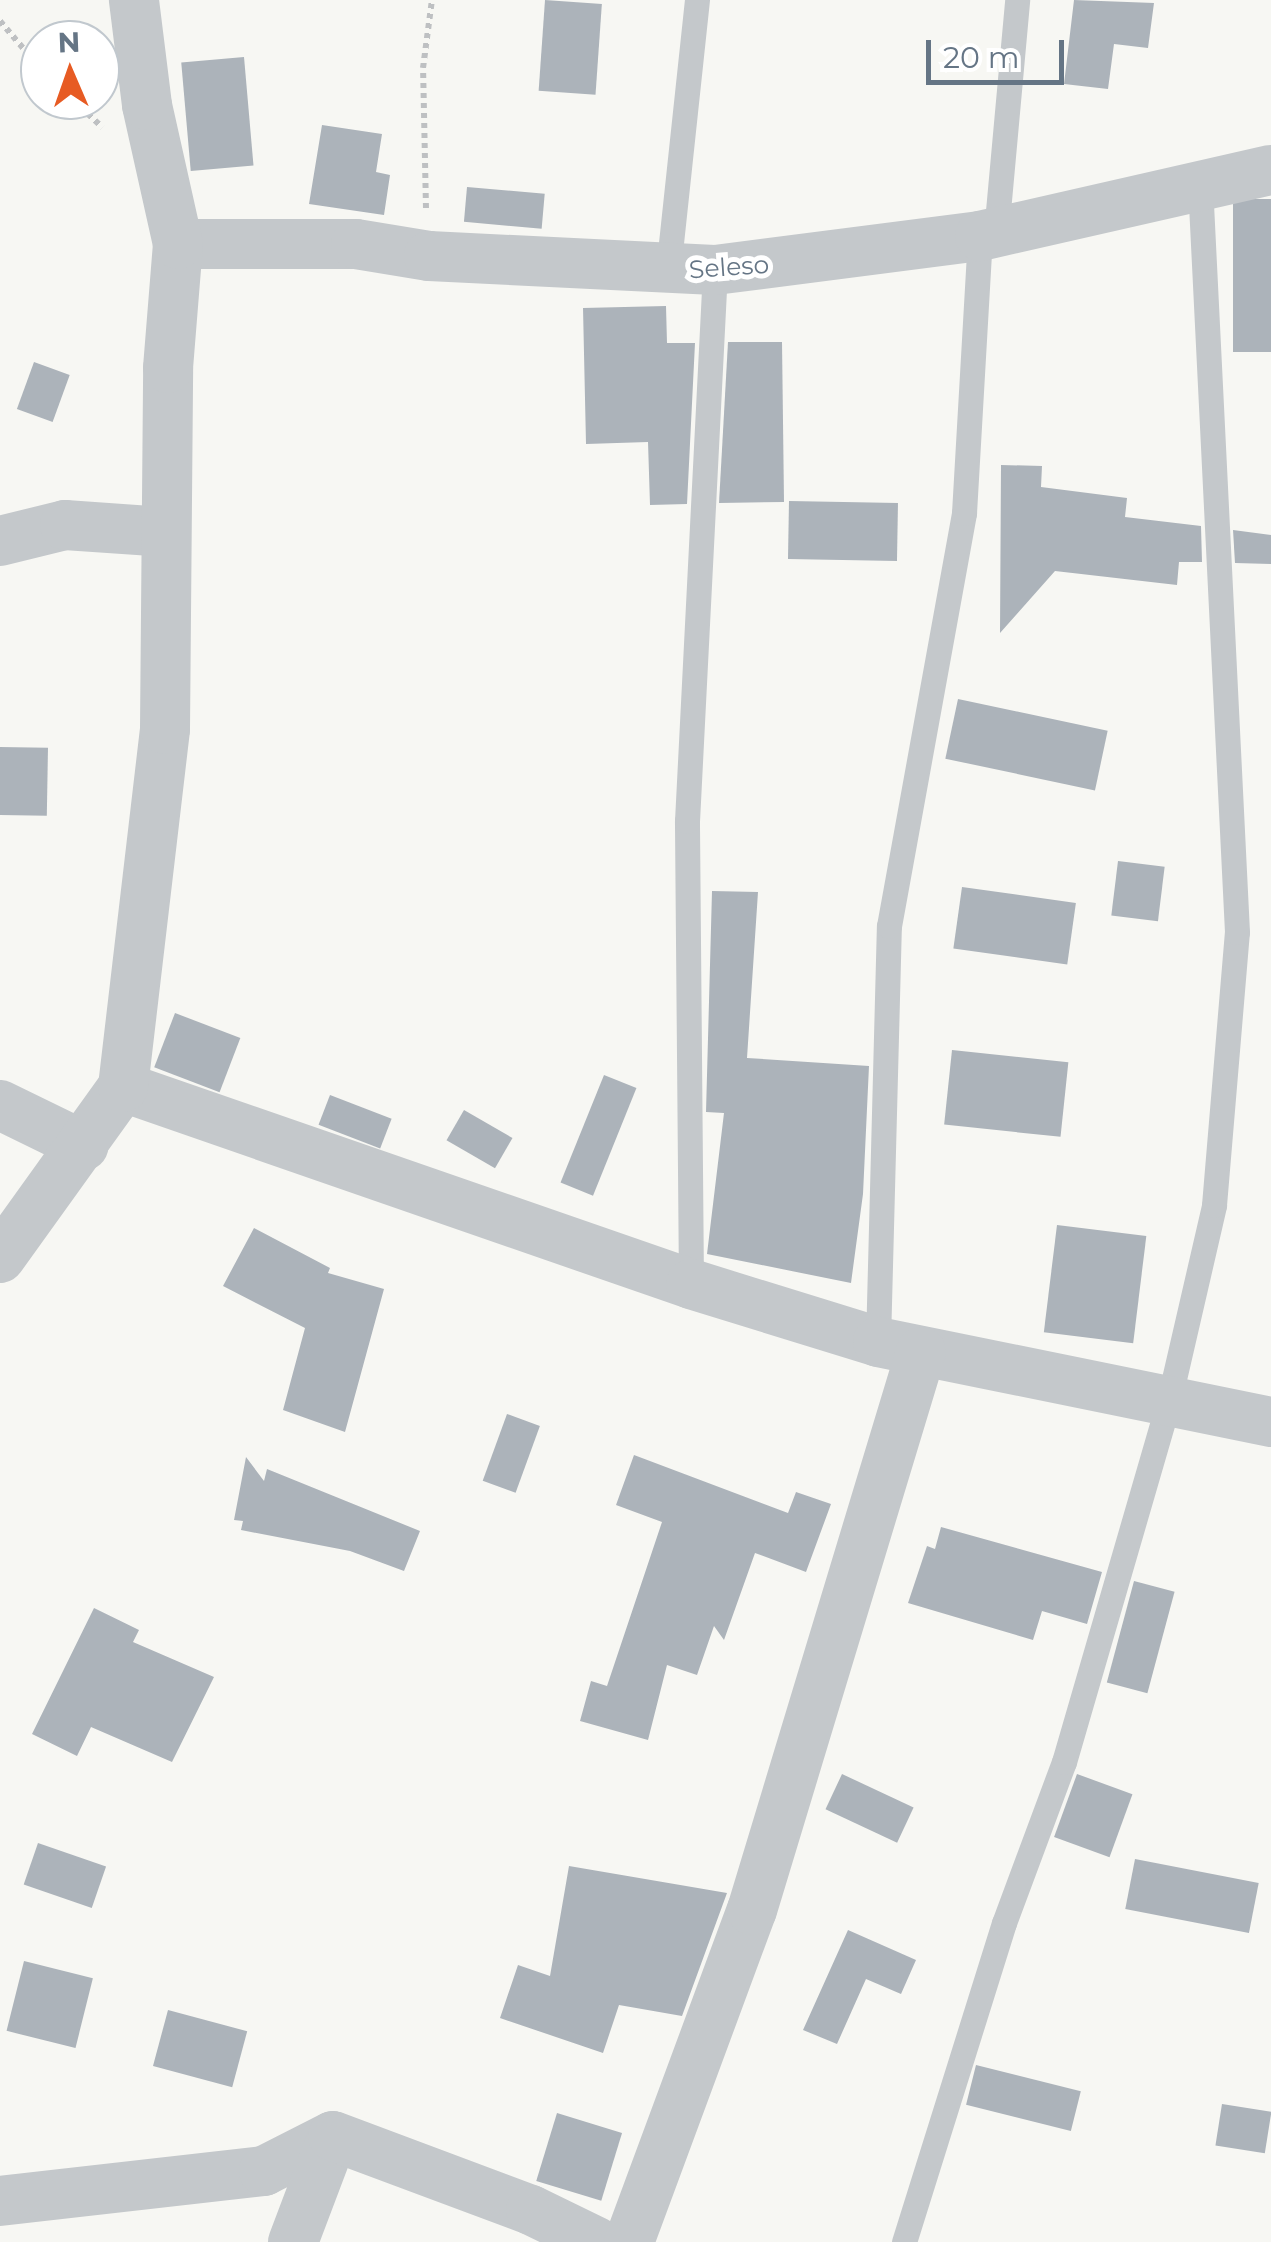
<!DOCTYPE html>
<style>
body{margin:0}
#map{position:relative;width:1271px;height:2242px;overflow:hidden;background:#f7f7f3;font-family:Montserrat,sans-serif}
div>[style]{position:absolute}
.building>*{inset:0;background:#acb3ba;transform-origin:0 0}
.path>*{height:6px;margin-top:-3px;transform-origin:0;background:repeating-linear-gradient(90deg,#bec0c2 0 5px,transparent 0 10px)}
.service>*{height:25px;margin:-12.5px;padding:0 12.5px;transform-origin:12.5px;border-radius:12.5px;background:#c4c8cb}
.minor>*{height:50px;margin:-25px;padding:0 25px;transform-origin:25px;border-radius:25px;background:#c4c8cb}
span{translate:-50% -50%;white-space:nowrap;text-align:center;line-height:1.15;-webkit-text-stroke:10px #fff;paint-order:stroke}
.street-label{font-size:25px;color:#657585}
.north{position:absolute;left:20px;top:20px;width:100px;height:100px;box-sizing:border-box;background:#fff;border:2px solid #c1c8ce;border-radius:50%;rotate:358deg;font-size:28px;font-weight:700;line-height:40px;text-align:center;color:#657585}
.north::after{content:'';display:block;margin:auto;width:35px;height:45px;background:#e75b23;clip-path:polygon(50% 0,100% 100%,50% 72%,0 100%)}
.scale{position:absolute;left:926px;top:40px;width:138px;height:45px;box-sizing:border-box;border:5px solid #657585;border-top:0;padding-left:12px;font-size:30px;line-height:35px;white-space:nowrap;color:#657585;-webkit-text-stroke:8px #fff;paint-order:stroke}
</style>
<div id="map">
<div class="building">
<i style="left:545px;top:0;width:57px;height:91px;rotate:4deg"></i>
<i style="clip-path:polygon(1074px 0,1154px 3px,1148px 48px,1114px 44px,1108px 89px,1064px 84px)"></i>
<i style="left:244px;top:57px;width:109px;height:63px;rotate:85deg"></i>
<i style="clip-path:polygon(322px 125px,382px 134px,376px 172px,390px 175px,384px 215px,309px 204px)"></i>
<i style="left:467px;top:187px;width:78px;height:35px;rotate:5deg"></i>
<i style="left:1271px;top:199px;width:153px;height:38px;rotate:90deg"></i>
<i style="clip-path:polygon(666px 306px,667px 343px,695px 343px,687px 504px,650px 505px,648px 442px,586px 444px,583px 308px)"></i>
<i style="clip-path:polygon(728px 342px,782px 342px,784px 502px,719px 503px)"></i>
<i style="left:34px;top:362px;width:38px;height:50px;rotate:20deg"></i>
<i style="clip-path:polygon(1001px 465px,1042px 466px,1041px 487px,1127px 498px,1125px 517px,1201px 526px,1202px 562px,1179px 562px,1177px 585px,1055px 571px,1000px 633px)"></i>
<i style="left:789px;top:501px;width:109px;height:58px;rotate:1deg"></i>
<i style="clip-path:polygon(1233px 530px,1271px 535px,1271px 564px,1235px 563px)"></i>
<i style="left:958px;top:699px;width:153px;height:61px;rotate:12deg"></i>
<i style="left:0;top:747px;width:48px;height:68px;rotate:1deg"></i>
<i style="left:1118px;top:861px;width:47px;height:55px;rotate:7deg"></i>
<i style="left:962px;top:887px;width:115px;height:62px;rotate:8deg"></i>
<i style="clip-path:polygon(712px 891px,758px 892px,747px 1058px,869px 1066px,863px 1194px,851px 1283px,707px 1254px,724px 1113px,706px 1112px)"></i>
<i style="left:175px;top:1013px;width:70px;height:58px;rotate:21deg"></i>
<i style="left:952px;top:1050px;width:117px;height:75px;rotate:6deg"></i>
<i style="left:604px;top:1075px;width:35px;height:116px;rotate:22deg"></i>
<i style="left:330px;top:1095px;width:66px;height:32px;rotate:21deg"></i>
<i style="left:464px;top:1110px;width:56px;height:35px;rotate:30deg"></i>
<i style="left:1057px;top:1225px;width:90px;height:108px;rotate:7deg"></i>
<i style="clip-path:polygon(254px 1228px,330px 1268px,328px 1273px,384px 1289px,345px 1432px,283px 1410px,305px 1328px,223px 1286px)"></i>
<i style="left:507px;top:1414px;width:35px;height:71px;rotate:20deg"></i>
<i style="clip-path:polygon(634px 1455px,788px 1513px,796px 1492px,831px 1504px,806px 1572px,755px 1553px,724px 1640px,714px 1626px,697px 1675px,667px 1665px,648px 1740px,580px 1721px,591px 1681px,607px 1686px,662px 1522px,616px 1505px)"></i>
<i style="clip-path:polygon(246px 1457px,264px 1481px,267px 1469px,420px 1531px,404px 1571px,350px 1551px,241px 1530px,243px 1521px,234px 1520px)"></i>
<i style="clip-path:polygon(941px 1527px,1102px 1572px,1087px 1624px,1042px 1611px,1033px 1640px,908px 1603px,927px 1546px,935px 1549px)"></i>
<i style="left:1134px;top:1581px;width:42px;height:105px;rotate:15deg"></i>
<i style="clip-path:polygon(94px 1608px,139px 1630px,133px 1642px,214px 1677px,172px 1762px,91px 1727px,77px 1756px,32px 1734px)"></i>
<i style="left:842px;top:1774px;width:79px;height:39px;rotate:25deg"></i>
<i style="left:1077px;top:1774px;width:59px;height:67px;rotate:20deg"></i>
<i style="left:38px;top:1843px;width:72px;height:44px;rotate:19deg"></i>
<i style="left:1135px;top:1859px;width:126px;height:51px;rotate:11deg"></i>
<i style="clip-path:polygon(569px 1866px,727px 1893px,682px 2016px,619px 2005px,603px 2053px,500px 2018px,518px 1965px,550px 1976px)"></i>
<i style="clip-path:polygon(848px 1930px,916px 1960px,901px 1994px,866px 1979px,837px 2044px,803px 2030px)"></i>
<i style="left:24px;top:1961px;width:71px;height:72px;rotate:14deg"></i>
<i style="left:168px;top:2010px;width:82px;height:58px;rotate:15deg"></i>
<i style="left:976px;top:2065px;width:108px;height:41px;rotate:14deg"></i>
<i style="left:1222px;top:2104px;width:50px;height:42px;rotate:9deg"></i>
<i style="left:557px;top:2113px;width:68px;height:71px;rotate:17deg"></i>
</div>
<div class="path">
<i style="left:0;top:21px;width:62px;rotate:49.6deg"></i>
<i style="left:73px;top:100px;width:40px;rotate:43deg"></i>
<i style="left:426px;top:208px;width:140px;rotate:-91.2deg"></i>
<i style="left:423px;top:68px;width:69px;rotate:-82.5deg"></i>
</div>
<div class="service">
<i style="left:996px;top:233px;width:234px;rotate:-84.8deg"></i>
<i style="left:668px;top:271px;width:273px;rotate:-83.9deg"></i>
<i style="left:691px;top:1284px;width:463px;rotate:-90.5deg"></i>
<i style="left:687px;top:821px;width:552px;rotate:-87.09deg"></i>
<i style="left:878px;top:1342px;width:416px;rotate:-88.5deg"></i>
<i style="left:889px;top:926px;width:420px;rotate:-79.7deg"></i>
<i style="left:964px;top:513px;width:277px;rotate:-86.7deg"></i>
<i style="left:904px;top:2242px;width:334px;rotate:-72.6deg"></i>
<i style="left:1004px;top:1923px;width:172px;rotate:-69.6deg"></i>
<i style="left:1064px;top:1762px;width:372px;rotate:-73.8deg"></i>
<i style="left:1168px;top:1405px;width:205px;rotate:-77deg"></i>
<i style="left:1214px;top:1205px;width:274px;rotate:-85.2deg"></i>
<i style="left:1237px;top:932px;width:749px;rotate:-92.83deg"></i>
</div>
<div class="minor">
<i style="left:178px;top:244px;width:178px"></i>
<i style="left:356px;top:244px;width:74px;rotate:9.3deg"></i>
<i style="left:429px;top:256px;width:286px;rotate:2.8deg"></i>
<i style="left:715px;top:270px;width:267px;rotate:-7.3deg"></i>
<i style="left:980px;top:236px;width:298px;rotate:-12.8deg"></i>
<i style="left:0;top:541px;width:67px;rotate:-13.8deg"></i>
<i style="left:65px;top:525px;width:99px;rotate:4deg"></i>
<i style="left:123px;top:1087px;width:601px;rotate:19.13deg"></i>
<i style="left:691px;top:1284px;width:196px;rotate:17.2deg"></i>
<i style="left:878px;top:1342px;width:401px;rotate:11.5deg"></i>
<i style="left:0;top:1105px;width:93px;rotate:26deg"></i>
<i style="left:0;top:1258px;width:211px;rotate:-54.3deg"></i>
<i style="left:123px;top:1087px;width:360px;rotate:-83.3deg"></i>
<i style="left:165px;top:729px;width:361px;rotate:-89.5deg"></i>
<i style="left:168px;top:368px;width:124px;rotate:-85.4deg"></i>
<i style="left:178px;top:244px;width:142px;rotate:-102.6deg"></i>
<i style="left:147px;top:105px;width:106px;rotate:-97.1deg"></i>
<i style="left:0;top:2201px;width:266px;rotate:-6.5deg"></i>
<i style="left:264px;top:2171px;width:77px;rotate:-26.9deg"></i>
<i style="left:293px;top:2242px;width:113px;rotate:-69.3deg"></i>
<i style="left:333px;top:2136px;width:211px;rotate:20.5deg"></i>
<i style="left:531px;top:2210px;width:73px;rotate:25.9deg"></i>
<i style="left:629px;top:2242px;width:354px;rotate:-69.7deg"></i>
<i style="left:752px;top:1910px;width:583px;rotate:-73.15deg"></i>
</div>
<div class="street-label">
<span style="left:729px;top:267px;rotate:-4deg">Seleso</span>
</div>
<div class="north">N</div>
<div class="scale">20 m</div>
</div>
